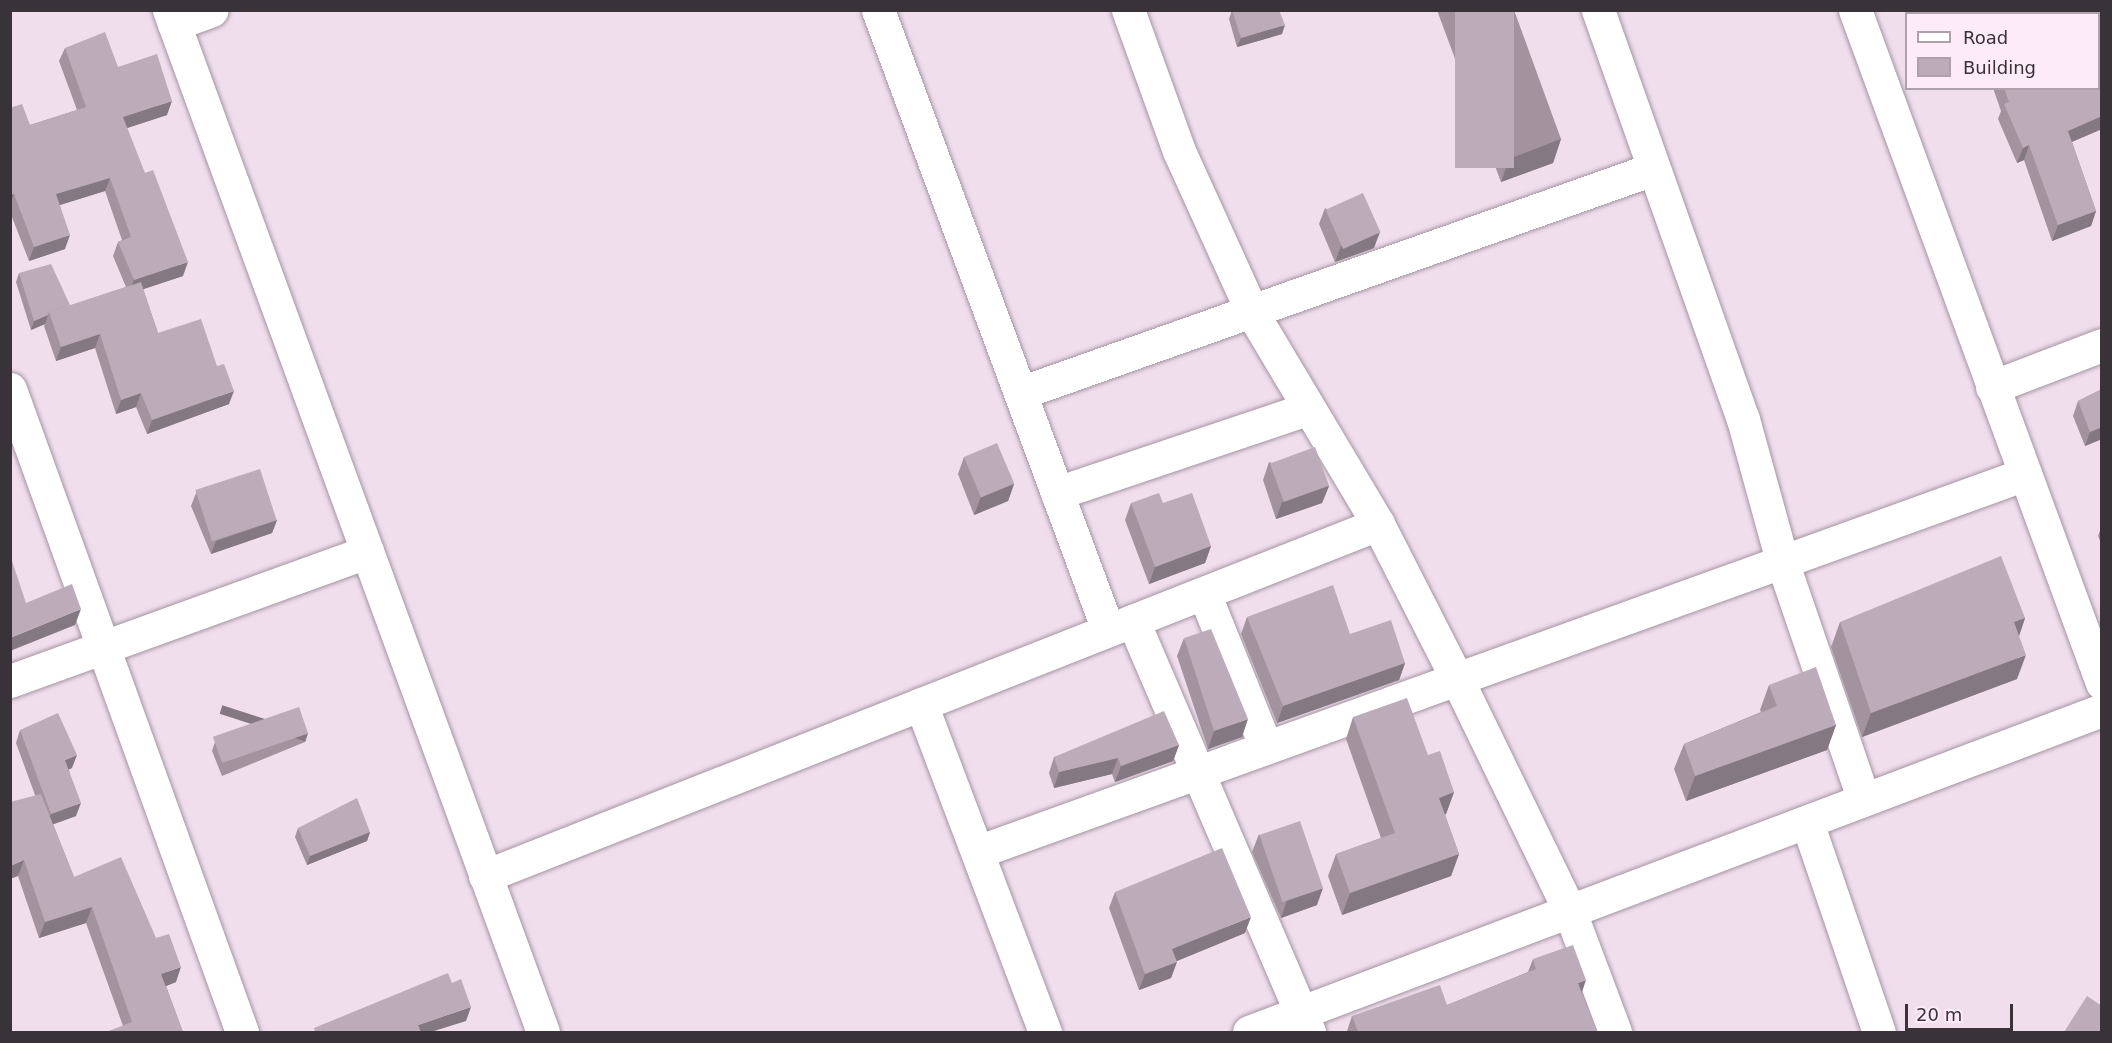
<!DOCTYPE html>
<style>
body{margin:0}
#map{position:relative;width:2112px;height:1043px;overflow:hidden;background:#f0deed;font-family:"DejaVu Sans",sans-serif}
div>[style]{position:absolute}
.roads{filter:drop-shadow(0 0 2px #a494a1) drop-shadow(0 0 2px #a494a1)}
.minor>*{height:33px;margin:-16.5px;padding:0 16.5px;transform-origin:16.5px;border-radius:16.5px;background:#fff}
.wall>*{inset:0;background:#a2939f;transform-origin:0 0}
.shaded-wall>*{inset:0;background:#847882;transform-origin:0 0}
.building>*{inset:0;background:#bcabb9;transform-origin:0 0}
span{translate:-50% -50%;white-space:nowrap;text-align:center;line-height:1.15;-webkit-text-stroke:6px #fdebfa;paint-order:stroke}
.frame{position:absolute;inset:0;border:12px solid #393238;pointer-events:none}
.legend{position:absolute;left:1905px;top:12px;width:195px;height:78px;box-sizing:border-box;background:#fdebfa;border:2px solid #afa1ac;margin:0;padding:8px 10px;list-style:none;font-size:18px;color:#393238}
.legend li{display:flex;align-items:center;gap:12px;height:30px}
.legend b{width:30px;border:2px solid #afa1ac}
.scale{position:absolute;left:1905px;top:1004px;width:108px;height:27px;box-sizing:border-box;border:3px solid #393238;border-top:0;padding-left:8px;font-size:18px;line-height:21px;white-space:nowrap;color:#393238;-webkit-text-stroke:4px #fdebfa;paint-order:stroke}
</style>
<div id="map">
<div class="roads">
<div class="minor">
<i style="left:169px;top:10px;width:1088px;rotate:69.9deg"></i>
<i style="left:878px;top:10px;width:661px;rotate:69.65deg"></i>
<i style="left:1128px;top:10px;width:150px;rotate:70.1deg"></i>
<i style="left:1179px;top:151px;width:179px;rotate:65.6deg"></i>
<i style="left:1253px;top:314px;width:244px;rotate:59.2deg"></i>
<i style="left:1378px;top:524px;width:176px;rotate:63deg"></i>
<i style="left:1458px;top:681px;width:257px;rotate:64.1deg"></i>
<i style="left:1570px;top:912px;width:128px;rotate:69.4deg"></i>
<i style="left:1598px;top:10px;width:434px;rotate:70.5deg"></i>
<i style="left:1743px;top:419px;width:150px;rotate:74.6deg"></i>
<i style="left:1783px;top:564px;width:247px;rotate:71.1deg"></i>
<i style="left:1855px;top:10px;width:717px;rotate:69.85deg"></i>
<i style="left:174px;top:24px;width:40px;rotate:-20.2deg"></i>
<i style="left:1992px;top:387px;width:118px;rotate:-20.9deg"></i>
<i style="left:10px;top:389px;width:684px;rotate:70.16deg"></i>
<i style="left:1020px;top:393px;width:671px;rotate:-19.49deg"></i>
<i style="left:1057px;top:493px;width:264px;rotate:-18.6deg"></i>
<i style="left:1204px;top:593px;width:166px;rotate:68.1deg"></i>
<i style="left:1133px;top:621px;width:447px;rotate:66.8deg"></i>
<i style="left:10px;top:681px;width:380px;rotate:-19.9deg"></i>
<i style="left:921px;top:704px;width:351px;rotate:69.3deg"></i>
<i style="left:1807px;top:822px;width:222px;rotate:71.1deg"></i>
<i style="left:977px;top:852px;width:1114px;rotate:-19.83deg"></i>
<i style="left:485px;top:876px;width:960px;rotate:-21.51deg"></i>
<i style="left:1249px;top:1032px;width:912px;rotate:-20.68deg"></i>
</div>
</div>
<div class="wall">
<i style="clip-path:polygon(1232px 10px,1279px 10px,1282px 34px,1237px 47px,1229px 19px)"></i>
<i style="clip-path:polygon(1439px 10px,1514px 10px,1561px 139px,1553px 163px,1501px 182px,1438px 13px)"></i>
<i style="left:1969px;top:10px;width:111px;height:4px"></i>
<i style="clip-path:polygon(65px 48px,118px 67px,167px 115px,127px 128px,183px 276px,143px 289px,158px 333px,229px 404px,147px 434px,136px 407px,116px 414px,95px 348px,56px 361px,44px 326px,45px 324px,31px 330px,16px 282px,19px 273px,69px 306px,126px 287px,113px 256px,118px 242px,122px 240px,105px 191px,60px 205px,65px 249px,29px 261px,10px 212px,10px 108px,30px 125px,77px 110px,59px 61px)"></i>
<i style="clip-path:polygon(2102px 69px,2102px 129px,2072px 142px,2096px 211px,2091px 226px,2052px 241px,2024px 160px,2017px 163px,1998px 119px,2001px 111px,1993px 88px,2098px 88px)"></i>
<i style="clip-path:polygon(1325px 208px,1374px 248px,1335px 262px,1319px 224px)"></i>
<i style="clip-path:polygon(2102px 389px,2102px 439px,2085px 446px,2073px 416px,2078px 401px)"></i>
<i style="clip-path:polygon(964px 457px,1014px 484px,1008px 501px,974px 515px,958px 474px)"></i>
<i style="clip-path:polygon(1269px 462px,1329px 486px,1322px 503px,1276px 519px,1263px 480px)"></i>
<i style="clip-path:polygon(196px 493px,277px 520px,272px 533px,211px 554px,191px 506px)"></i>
<i style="clip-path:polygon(1131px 503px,1211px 546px,1205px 563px,1149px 584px,1125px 520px)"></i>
<i style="clip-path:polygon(2102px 525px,2102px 545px,2098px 536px)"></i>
<i style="clip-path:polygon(1247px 617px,1350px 634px,1405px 663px,1399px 680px,1277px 723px,1241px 634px)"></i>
<i style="clip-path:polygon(2025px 618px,2019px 636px,2017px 679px,1862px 737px,1831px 647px,1840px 622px)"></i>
<i style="clip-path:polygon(1184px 638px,1242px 737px,1208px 749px,1177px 656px)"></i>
<i style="clip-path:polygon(1769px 685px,1836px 725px,1827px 750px,1686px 801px,1674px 769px,1684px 744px,1761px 712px,1760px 710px)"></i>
<i style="clip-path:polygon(1353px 717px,1428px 755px,1454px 792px,1446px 814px,1445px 815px,1459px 854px,1451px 876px,1342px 915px,1328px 876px,1336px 854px,1381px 838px,1346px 739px)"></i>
<i style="clip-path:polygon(20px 730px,72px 768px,69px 769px,76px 816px,53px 824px,74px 877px,176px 982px,166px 986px,183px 1032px,123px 1026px,86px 923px,39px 938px,18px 876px,35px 795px,16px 743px)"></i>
<i style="clip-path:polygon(308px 733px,305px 742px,222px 776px,212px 751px,215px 742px)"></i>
<i style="clip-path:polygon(1179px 745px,1173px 761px,1115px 782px,1112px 774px,1054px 788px,1049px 773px,1054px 757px)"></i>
<i style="clip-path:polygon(298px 828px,370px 832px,367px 841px,307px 865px,295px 837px)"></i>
<i style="clip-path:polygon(1259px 834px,1317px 905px,1281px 918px,1252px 852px)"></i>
<i style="clip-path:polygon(1115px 892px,1245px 933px,1177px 961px,1171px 978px,1139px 990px,1109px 908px)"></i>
<i style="clip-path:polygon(1533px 959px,1582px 992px,1597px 1032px,1348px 1032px,1347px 1031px,1352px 1016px,1447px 1005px,1528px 972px)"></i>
</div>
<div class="shaded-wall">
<i style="clip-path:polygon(1285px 25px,1282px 34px,1237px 47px,1241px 38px)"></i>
<i style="clip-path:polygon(172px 101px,167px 115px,118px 131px,123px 117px)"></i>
<i style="clip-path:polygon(2102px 116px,2102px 129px,2062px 146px,2068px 131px)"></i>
<i style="clip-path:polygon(1561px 139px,1553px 163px,1501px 182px,1509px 159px)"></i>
<i style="clip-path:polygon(2029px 145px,2024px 160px,2017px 163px,2023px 148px)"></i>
<i style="clip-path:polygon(110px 178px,105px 191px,50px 208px,56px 194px)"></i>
<i style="clip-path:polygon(14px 194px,10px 204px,10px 195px)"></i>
<i style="clip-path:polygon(2096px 211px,2091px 226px,2052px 241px,2058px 225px)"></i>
<i style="clip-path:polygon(1380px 232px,1374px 248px,1335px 262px,1341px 246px)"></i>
<i style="clip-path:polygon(70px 235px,65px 249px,29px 261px,34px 247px)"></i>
<i style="clip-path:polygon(188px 262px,183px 276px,129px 294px,134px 280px)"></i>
<i style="clip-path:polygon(48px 315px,45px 324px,31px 330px,34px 321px)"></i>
<i style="clip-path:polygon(100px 334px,95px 348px,56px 361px,61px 347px)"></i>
<i style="clip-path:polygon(234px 391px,229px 404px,147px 434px,152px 420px)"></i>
<i style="clip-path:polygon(141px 393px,136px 407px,116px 414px,121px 400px)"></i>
<i style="clip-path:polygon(2102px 427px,2102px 439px,2085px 446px,2090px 432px)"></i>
<i style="clip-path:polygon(1014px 484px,1008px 501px,974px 515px,981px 497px)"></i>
<i style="clip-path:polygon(1329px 486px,1322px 503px,1276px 519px,1282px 502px)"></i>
<i style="clip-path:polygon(277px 520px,272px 533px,211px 554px,216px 541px)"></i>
<i style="clip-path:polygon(1211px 546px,1205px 563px,1149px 584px,1155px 567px)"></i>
<i style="clip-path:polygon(81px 609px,75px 625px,10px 651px,10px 638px)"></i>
<i style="clip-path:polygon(2025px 618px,2017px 642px,2014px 622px)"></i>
<i style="clip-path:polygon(2026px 655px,2017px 679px,1862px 737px,1871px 713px)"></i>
<i style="clip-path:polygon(1405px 663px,1399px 680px,1277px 723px,1283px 706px)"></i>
<i style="clip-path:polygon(1248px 719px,1242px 737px,1208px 749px,1214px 731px)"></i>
<i style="clip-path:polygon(1836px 725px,1827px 750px,1686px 801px,1695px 776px)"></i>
<i style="left:308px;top:733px;width:9px;height:90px;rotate:108deg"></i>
<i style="clip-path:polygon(1179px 745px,1173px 761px,1115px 782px,1121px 766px)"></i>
<i style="clip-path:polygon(77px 755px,72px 768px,61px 773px,65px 760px)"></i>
<i style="clip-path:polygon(1118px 758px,1112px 774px,1054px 788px,1059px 772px)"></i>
<i style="clip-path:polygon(1454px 792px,1446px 814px,1431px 819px,1439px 798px)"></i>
<i style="clip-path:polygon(81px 803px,76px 816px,46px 827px,51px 814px)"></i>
<i style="clip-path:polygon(370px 832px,367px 841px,307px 865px,310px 856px)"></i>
<i style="clip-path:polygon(1459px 854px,1451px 876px,1342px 915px,1350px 893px)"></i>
<i style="clip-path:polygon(24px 860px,18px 876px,10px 879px,10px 866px)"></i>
<i style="clip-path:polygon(1323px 888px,1317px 905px,1281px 918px,1287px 900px)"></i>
<i style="clip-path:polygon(92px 907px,86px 923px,39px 938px,45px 922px)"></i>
<i style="clip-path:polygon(1251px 917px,1245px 933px,1167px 965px,1172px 949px)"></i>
<i style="clip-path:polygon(1177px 962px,1171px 978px,1139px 990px,1145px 974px)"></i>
<i style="clip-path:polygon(181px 967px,176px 982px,156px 990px,161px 974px)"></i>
<i style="clip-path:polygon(1586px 980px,1581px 995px,1578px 983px)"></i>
<i style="clip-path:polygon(471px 1007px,466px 1021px,431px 1032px,415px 1032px,418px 1025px)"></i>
</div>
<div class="building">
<i style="clip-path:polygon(1232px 10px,1279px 10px,1285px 25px,1241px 38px)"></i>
<i style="left:1455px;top:10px;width:59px;height:158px"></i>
<i style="left:1981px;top:10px;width:99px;height:4px"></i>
<i style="clip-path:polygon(105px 32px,118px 67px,157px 54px,172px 101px,123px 117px,145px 173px,153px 170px,188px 262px,134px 280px,118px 242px,131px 237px,110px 178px,56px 194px,70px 235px,34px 247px,14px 194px,10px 195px,10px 108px,22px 104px,30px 125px,86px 107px,65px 48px)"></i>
<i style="clip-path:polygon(2098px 61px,2102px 69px,2102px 116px,2068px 131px,2096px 211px,2058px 225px,2029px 145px,2023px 148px,2004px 104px,2009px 102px,2004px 88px,2098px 88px)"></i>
<i style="left:1363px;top:193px;width:43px;height:41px;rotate:66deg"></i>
<i style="clip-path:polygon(51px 264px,70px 305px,49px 312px,48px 315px,34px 321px,19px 273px)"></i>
<i style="clip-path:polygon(141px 282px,158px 333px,201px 319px,217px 366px,224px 364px,234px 391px,152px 420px,141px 393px,121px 400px,100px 334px,61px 347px,49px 312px)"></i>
<i style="clip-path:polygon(2102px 389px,2102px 427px,2090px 432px,2078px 401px)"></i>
<i style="left:997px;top:443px;width:44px;height:36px;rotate:67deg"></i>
<i style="left:1315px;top:447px;width:41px;height:48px;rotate:70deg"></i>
<i style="left:260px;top:469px;width:54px;height:68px;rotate:72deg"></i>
<i style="clip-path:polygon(1159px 493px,1163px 503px,1192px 493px,1211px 546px,1155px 567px,1131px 503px)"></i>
<i style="clip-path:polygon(10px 555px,26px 603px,72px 584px,81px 609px,10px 638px)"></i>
<i style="clip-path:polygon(2001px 556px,2025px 618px,2014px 622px,2026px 655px,1871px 713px,1840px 622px)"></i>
<i style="clip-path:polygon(1333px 585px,1350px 634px,1391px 620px,1405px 663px,1283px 706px,1247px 617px)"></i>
<i style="clip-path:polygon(1211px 629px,1248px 719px,1214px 731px,1184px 638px)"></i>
<i style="clip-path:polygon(1816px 667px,1836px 725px,1695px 776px,1684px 744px,1777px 706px,1769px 685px)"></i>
<i style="clip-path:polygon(1407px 698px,1428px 755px,1440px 751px,1454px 792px,1439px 798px,1459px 854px,1350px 893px,1336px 854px,1395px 833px,1353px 717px)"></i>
<i style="left:299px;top:707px;width:28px;height:91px;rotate:71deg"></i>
<i style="clip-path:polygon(1164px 711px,1179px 745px,1121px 766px,1118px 758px,1059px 772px,1054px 757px)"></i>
<i style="clip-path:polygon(58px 713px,77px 755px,65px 760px,81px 803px,51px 814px,20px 730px)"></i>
<i style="clip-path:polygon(41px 794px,74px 877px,121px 857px,156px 938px,169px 934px,181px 967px,161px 974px,183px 1032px,106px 1032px,132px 1022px,92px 907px,45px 922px,24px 860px,10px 866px,10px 802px)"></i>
<i style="clip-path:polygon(357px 798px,370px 832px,310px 856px,298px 828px)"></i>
<i style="left:1300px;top:821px;width:71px;height:43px;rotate:71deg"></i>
<i style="clip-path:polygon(1222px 848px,1251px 917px,1172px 949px,1177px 962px,1145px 974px,1115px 892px)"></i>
<i style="clip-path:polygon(1573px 945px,1586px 980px,1578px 983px,1597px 1032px,1358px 1032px,1352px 1016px,1440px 985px,1447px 1005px,1536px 969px,1533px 959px)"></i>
<i style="clip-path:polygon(448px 973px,452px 983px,461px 979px,471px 1007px,418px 1025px,421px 1032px,315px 1032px,314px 1028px)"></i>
<i style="clip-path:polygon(2087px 996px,2102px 1006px,2102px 1032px,2064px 1032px)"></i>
</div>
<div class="frame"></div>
<ul class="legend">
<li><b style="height:8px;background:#fff"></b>Road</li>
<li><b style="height:16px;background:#bcabb9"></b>Building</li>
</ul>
<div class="scale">20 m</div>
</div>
